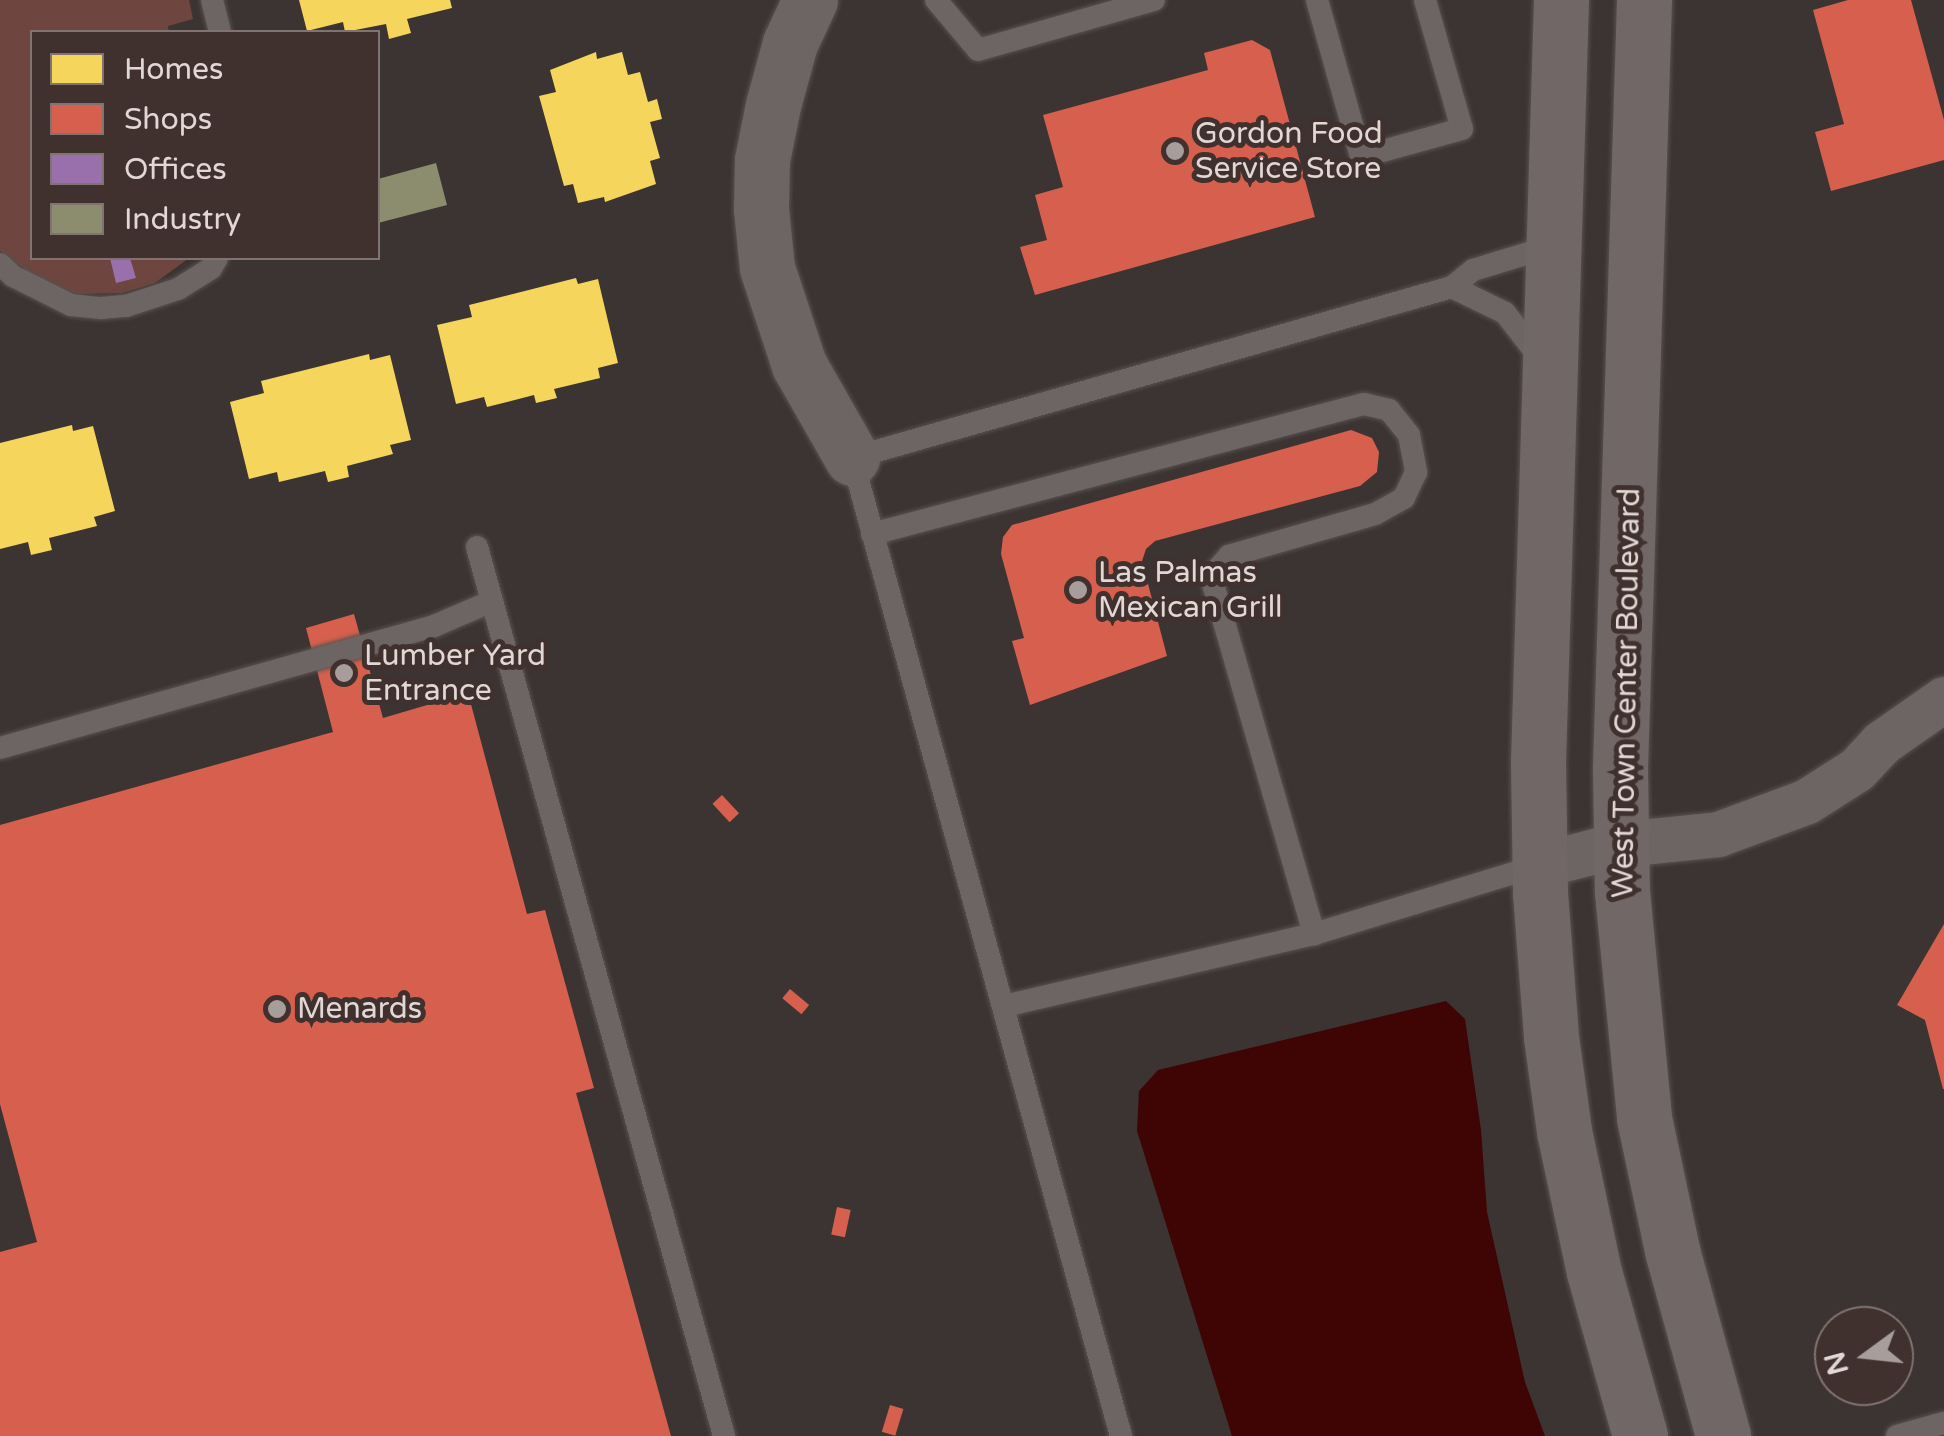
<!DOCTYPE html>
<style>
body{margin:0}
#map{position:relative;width:1944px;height:1436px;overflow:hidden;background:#3c3432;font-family:"Varela Round",sans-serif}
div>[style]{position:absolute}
.green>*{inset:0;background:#6f453f}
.water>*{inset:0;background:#3f0504}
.homes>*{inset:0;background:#f6d55c}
.shops>*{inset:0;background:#d6604d;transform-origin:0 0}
.offices>*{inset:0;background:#9970ab}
.industry>*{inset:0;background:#8c8c6e}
.roads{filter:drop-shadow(0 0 2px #58514f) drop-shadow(0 0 2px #58514f)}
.service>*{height:22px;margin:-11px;padding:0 11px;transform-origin:11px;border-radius:11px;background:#6c6563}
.minor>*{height:45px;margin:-22.5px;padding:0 22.5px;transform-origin:22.5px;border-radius:22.5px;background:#6c6563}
.tertiary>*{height:55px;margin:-27.5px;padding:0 27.5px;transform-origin:27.5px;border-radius:27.5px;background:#6c6563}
.secondary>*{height:55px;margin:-27.5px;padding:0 27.5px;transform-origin:27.5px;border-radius:27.5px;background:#716766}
.dots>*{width:28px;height:28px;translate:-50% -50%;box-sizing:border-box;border:5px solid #40312e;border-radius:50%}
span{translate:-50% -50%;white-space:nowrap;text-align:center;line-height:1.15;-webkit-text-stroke:10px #40312e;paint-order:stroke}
.poi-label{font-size:30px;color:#e1d7d5}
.left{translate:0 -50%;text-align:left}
.street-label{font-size:30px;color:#e1d7d5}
.legend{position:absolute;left:30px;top:30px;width:350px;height:230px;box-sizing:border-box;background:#40312e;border:2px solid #807371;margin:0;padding:12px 18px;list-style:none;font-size:30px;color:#e1d7d5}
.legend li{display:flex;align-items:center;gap:20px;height:50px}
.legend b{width:50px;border:2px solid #807371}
.north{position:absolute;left:1814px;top:1306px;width:100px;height:100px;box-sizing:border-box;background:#40312e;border:2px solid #807371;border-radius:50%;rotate:255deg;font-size:28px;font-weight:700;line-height:40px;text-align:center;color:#e1d7d5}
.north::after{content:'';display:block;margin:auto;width:35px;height:45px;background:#a79e9c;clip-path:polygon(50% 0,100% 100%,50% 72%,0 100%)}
</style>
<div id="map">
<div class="green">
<i style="clip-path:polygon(0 0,189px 0,193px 19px,168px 26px,169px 32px,32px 32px,32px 258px,189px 258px,155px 283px,122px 293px,76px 294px,46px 285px,0 251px)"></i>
</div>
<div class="water">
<i style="clip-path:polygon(1446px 1001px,1465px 1019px,1481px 1130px,1487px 1212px,1525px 1382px,1545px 1436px,1232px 1436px,1137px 1131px,1139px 1091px,1158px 1070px)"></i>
</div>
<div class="homes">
<i style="clip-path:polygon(299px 0,450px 0,452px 8px,407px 19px,411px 33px,389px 39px,386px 24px,345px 32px,343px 22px,307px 31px)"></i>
<i style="clip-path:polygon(596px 52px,597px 59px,622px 52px,628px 75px,640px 72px,648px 102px,657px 99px,662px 119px,650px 122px,660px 158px,650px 161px,656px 184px,605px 202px,604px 197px,578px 203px,573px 184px,564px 186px,539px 96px,556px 92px,550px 70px)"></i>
<i style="clip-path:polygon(576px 278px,578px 284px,598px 279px,618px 363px,598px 368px,600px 378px,554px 389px,557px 398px,536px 403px,534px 395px,487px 407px,484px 397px,456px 404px,437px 325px,472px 317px,469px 305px)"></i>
<i style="clip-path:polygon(369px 354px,370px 360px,390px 355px,411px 440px,390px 445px,393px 454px,347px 466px,349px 477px,328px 482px,325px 471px,279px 482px,277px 472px,249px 479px,230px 402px,264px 393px,261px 381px)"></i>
<i style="clip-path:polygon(72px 425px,73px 431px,93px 426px,115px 511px,94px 517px,97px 526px,49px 538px,52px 550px,31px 555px,28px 542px,0 549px,0 443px)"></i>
</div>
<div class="shops">
<i style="clip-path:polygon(1848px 0,1911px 0,1944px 120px,1944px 160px,1831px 191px,1815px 132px,1844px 124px,1813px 10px)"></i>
<i style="clip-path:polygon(1252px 40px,1270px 50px,1315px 217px,1035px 295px,1020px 247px,1047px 240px,1035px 195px,1063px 187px,1043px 115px,1208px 70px,1204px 53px)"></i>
<i style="clip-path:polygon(1351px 430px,1372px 438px,1379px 452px,1377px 472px,1360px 486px,1155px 541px,1146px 549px,1142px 561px,1167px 656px,1030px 705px,1012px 641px,1024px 638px,1001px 554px,1003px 537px,1012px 525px)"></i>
<i style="clip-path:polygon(354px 614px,383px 718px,468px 693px,527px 914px,545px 910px,594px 1088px,576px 1093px,671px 1436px,0 1436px,0 1252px,37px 1242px,0 1104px,0 825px,333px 732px,306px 628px)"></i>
<i style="left:722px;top:795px;width:25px;height:13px;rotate:47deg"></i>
<i style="clip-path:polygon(1944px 924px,1944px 1089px,1943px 1089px,1925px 1020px,1897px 1005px)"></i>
<i style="left:790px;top:989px;width:25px;height:12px;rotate:40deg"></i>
<i style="left:837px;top:1207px;width:14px;height:28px;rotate:12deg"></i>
<i style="left:890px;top:1405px;width:14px;height:28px;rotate:17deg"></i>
</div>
<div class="offices">
<i style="clip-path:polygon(110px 258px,130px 258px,136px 278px,116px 283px)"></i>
</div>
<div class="industry">
<i style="clip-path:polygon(436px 163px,447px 205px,378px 223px,378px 179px)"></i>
</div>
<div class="roads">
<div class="service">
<i style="left:212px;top:0;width:33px;rotate:76deg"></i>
<i style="left:936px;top:0;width:65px;rotate:50deg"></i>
<i style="left:978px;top:50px;width:183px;rotate:-15.9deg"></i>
<i style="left:1317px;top:0;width:163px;rotate:74.3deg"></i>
<i style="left:1361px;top:157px;width:105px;rotate:-15.5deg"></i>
<i style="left:1462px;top:129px;width:134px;rotate:-106deg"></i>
<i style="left:0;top:264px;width:18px;rotate:43deg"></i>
<i style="left:13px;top:276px;width:65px;rotate:26.6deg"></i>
<i style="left:71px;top:305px;width:30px;rotate:6deg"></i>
<i style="left:101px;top:308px;width:25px;rotate:-5deg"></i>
<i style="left:126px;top:306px;width:55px;rotate:-18.1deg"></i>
<i style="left:178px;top:289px;width:39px;rotate:-32deg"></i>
<i style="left:211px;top:268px;width:12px;rotate:-59deg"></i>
<i style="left:1452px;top:287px;width:59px;rotate:26.1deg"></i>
<i style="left:1505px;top:313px;width:57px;rotate:52.1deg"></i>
<i style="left:872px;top:534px;width:509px;rotate:-14.8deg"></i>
<i style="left:1364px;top:404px;width:26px;rotate:13deg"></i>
<i style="left:1389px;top:410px;width:32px;rotate:51deg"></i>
<i style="left:1409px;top:435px;width:38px;rotate:79deg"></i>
<i style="left:1416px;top:472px;width:29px;rotate:115deg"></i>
<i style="left:1404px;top:498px;width:33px;rotate:151deg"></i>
<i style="left:1375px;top:514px;width:152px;rotate:164deg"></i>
<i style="left:1229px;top:556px;width:28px;rotate:131deg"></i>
<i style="left:1211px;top:577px;width:372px;rotate:73.9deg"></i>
<i style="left:477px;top:547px;width:923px;rotate:74.47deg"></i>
<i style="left:0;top:748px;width:451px;rotate:-15.7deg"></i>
<i style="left:434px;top:626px;width:63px;rotate:-23.3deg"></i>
<i style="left:1004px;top:1006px;width:318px;rotate:-13.1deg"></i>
<i style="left:1314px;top:934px;width:236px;rotate:-17deg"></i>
<i style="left:1121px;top:1436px;width:1014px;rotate:-105.38deg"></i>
<i style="left:852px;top:458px;width:624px;rotate:-15.91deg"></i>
<i style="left:1452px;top:287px;width:27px;rotate:-39deg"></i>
<i style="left:1473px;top:270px;width:86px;rotate:-17deg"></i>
<i style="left:1897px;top:1436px;width:49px;rotate:-15.5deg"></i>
</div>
<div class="minor">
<i style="left:1540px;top:865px;width:85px;rotate:-14.4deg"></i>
<i style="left:1622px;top:844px;width:97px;rotate:-5.9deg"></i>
<i style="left:1718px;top:834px;width:95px;rotate:-20.3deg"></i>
<i style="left:1807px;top:801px;width:59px;rotate:-32.6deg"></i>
<i style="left:1857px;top:769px;width:35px;rotate:-47deg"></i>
<i style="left:1881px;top:743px;width:77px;rotate:-34.9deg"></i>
</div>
<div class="tertiary">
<i style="left:810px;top:0;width:47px;rotate:114.9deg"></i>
<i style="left:790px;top:43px;width:64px;rotate:105.3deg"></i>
<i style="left:773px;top:105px;width:56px;rotate:101.3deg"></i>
<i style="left:762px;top:160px;width:49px;rotate:91.2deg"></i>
<i style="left:761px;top:209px;width:59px;rotate:84.2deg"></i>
<i style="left:767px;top:268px;width:102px;rotate:71.7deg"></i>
<i style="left:799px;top:365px;width:107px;rotate:60.3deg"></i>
</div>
<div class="secondary">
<i style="left:1561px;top:0;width:763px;rotate:91.73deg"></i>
<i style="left:1538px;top:763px;width:130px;rotate:89.1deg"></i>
<i style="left:1540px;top:893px;width:144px;rotate:85.6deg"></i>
<i style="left:1551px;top:1037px;width:95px;rotate:82.1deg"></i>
<i style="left:1564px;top:1131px;width:144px;rotate:78deg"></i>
<i style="left:1594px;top:1272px;width:170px;rotate:74.3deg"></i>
<i style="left:1644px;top:0;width:768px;rotate:91.79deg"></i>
<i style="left:1620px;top:768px;width:124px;rotate:89.1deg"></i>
<i style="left:1622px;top:892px;width:227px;rotate:84.4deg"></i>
<i style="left:1644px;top:1118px;width:139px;rotate:78deg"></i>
<i style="left:1673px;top:1254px;width:189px;rotate:74.6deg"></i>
</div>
</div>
<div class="dots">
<i style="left:1175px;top:151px;background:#a79e9c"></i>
<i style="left:1078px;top:590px;background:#a79e9c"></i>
<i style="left:344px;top:673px;background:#a79e9c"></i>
<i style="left:277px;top:1009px;background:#a79e9c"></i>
</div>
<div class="poi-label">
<span class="left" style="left:1195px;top:151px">Gordon Food<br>Service Store</span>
<span class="left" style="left:1098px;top:590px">Las Palmas<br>Mexican Grill</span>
<span class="left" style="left:364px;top:673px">Lumber Yard<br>Entrance</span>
<span class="left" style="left:297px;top:1009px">Menards</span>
</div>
<div class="street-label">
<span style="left:1627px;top:693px;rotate:-89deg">West Town Center Boulevard</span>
</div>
<ul class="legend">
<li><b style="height:28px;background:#f6d55c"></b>Homes</li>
<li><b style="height:28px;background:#d6604d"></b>Shops</li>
<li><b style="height:28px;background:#9970ab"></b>Offices</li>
<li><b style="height:28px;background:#8c8c6e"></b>Industry</li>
</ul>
<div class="north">N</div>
</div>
